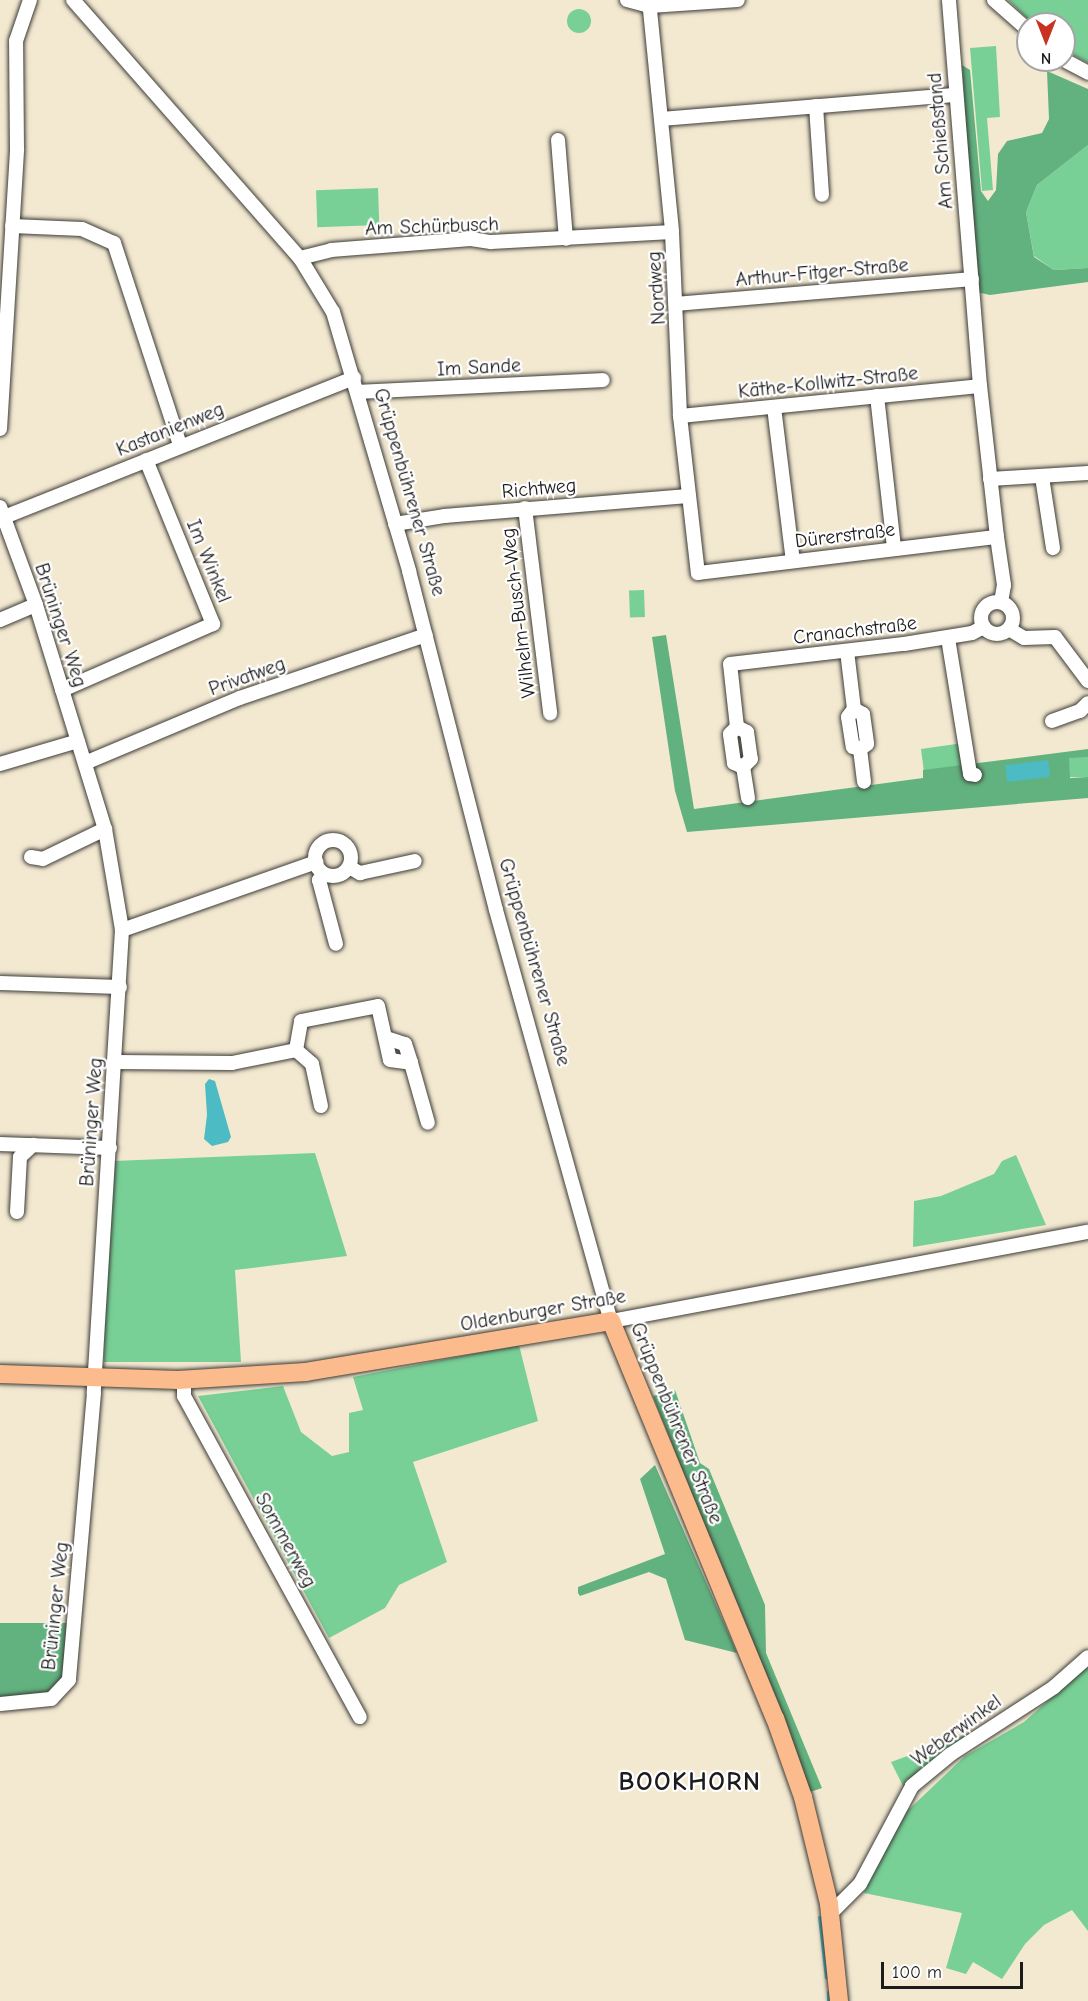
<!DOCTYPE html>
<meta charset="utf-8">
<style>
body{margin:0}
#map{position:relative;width:1088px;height:2001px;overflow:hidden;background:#f3e9d1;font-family:"Comic Neue",sans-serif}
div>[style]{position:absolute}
.green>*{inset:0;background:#78d096;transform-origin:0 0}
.round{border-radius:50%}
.forest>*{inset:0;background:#62b27f}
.water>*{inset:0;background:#4dbbc3;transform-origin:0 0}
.stream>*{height:3px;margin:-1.5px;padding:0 1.5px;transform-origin:1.5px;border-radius:1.5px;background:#4dbbc3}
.roads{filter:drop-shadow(0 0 2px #3c3b37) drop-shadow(0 0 2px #3c3b37)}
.minor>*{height:14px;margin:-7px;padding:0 7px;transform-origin:7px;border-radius:7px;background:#fff}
.minor>.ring{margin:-7px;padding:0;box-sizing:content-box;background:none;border:14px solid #fff;border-radius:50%}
.major>*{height:18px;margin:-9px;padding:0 9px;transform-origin:9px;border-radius:9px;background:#fbbb8c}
span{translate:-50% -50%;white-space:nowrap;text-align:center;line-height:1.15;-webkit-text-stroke:4.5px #fff;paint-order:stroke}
.street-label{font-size:20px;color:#1c1c1c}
.district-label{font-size:26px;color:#1c1c1c;font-weight:700;letter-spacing:1.5px}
.north{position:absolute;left:1016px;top:12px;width:60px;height:60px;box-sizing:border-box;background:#fff;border:2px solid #a4a4a4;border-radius:50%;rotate:180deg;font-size:16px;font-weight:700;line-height:24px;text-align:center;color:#1c1c1c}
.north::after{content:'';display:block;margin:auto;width:21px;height:27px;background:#c8321e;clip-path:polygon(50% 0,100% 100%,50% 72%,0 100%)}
.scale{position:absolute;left:881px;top:1962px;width:142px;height:27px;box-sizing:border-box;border:3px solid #1c1c1c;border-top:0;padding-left:8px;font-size:18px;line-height:21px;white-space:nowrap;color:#1c1c1c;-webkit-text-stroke:4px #fff;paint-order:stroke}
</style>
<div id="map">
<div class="green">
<i style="clip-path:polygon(1008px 0,1088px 0,1088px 63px,1064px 50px,1064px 24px,1033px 24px)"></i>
<i class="round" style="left:567px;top:9px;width:24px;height:24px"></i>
<i style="clip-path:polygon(996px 46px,1000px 117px,987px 118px,993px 190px,982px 191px,970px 48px)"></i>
<i style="clip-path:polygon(1088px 145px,1088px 268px,1054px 270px,1034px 256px,1026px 212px,1037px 185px)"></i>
<i style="left:378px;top:188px;width:37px;height:62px;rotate:88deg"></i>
<i style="left:644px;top:590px;width:27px;height:15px;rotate:88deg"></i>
<i style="clip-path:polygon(963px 743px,967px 762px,926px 788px,921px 749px)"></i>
<i style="left:1088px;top:757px;width:20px;height:19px;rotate:90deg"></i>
<i style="clip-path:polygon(315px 1153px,347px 1256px,235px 1270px,241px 1362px,104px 1362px,106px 1259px,114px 1161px)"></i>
<i style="clip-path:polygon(1016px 1155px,1046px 1225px,913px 1247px,914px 1201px,941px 1196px,994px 1174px,1002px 1161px)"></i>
<i style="clip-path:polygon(519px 1345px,538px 1421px,413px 1462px,447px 1562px,399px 1585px,385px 1608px,329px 1638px,198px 1396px,283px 1386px,301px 1432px,332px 1456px,349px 1452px,349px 1413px,363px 1410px,353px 1377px)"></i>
<i style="clip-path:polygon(1088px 1665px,1088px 1931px,1072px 1910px,1044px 1925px,1025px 1944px,1002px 1979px,973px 1962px,966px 1974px,946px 1968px,962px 1913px,864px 1893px,872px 1867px,902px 1816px,965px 1756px,1024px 1722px)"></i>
<i style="clip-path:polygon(976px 1731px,922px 1767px,904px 1788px,891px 1762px)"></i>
</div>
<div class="forest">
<i style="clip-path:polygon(962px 65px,970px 70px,981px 191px,988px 201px,996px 190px,998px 154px,1007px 141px,1042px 133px,1049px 119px,1047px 71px,1088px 89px,1088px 145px,1037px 185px,1026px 212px,1034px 257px,1054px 270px,1088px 268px,1088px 282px,990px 295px,977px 292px)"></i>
<i style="clip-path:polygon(666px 635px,694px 809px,923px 778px,923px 770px,1088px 749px,1088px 757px,1069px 758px,1070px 778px,1088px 777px,1088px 798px,687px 832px,675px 791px,652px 637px)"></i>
<i style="clip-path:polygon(675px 1390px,700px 1463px,709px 1469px,765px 1605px,766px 1653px,822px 1788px,810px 1792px,653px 1396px)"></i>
<i style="clip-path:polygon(655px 1465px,737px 1653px,685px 1640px,666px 1579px,649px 1572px,580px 1596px,578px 1593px,578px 1587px,665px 1554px,640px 1479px)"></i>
<i style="clip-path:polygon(0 1623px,68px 1623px,64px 1678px,50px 1692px,0 1697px)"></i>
</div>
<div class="water">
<i style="left:1048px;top:760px;width:17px;height:43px;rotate:83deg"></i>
<i style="clip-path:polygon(209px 1079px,215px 1081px,231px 1137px,228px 1142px,212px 1146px,204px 1139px,207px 1115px,205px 1084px)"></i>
</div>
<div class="stream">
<i style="left:819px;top:1917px;width:61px;rotate:83.5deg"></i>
<i style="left:828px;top:1992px;width:9px;rotate:90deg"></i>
</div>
<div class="roads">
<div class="minor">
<i style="left:73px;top:0;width:344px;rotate:48.7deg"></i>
<i style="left:300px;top:258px;width:63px;rotate:58.6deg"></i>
<i style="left:333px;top:312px;width:270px;rotate:73.6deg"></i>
<i style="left:409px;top:571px;width:350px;rotate:75.6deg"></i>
<i style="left:496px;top:910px;width:427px;rotate:74.4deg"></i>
<i style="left:611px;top:1321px;width:485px;rotate:-10.6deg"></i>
<i style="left:627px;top:0;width:24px;rotate:15deg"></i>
<i style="left:650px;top:6px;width:88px;rotate:-3.9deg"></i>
<i style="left:649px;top:0;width:233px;rotate:84.3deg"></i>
<i style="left:672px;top:232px;width:184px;rotate:87.5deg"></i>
<i style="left:680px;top:416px;width:158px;rotate:83.5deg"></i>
<i style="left:698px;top:573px;width:301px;rotate:-6.9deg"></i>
<i style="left:997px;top:537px;width:152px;rotate:-96.4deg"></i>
<i style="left:980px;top:386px;width:387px;rotate:-94.6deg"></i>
<i style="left:994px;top:0;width:45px;rotate:41.4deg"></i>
<i style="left:1064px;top:60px;width:27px;rotate:28deg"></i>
<i style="left:816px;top:106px;width:89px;rotate:86.1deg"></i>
<i style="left:662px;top:119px;width:295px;rotate:-4.7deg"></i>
<i style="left:558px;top:140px;width:99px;rotate:85.4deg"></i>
<i style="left:12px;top:226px;width:70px;rotate:2.5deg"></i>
<i style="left:82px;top:229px;width:35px;rotate:24deg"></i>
<i style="left:114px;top:243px;width:213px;rotate:71.9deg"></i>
<i style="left:300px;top:258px;width:32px;rotate:-14deg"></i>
<i style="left:331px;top:250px;width:140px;rotate:-4.5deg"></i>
<i style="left:471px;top:239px;width:20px;rotate:9deg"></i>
<i style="left:491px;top:242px;width:181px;rotate:-3.2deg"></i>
<i style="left:676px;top:304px;width:297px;rotate:-4.8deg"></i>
<i style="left:358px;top:392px;width:245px;rotate:-2.8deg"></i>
<i style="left:877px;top:396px;width:153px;rotate:83.6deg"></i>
<i style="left:774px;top:407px;width:155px;rotate:83deg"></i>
<i style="left:680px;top:416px;width:301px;rotate:-5.7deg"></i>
<i style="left:0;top:429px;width:281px;rotate:-86.5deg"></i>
<i style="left:17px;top:149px;width:108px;rotate:-90.5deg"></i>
<i style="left:16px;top:41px;width:43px;rotate:-71.1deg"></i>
<i style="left:1042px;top:477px;width:72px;rotate:81.2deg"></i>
<i style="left:990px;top:479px;width:98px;rotate:-3.5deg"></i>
<i style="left:0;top:507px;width:104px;rotate:69.8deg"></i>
<i style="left:36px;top:605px;width:234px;rotate:72.9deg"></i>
<i style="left:105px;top:829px;width:102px;rotate:80.4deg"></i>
<i style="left:122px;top:930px;width:464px;rotate:93.5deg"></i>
<i style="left:94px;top:1393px;width:288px;rotate:95deg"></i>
<i style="left:69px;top:1680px;width:26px;rotate:133deg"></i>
<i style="left:51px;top:1699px;width:51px;rotate:174.4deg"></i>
<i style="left:525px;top:508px;width:207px;rotate:83deg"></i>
<i style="left:2px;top:518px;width:379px;rotate:-21.7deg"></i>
<i style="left:395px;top:524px;width:51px;rotate:-9.1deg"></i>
<i style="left:445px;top:516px;width:243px;rotate:-4.7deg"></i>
<i style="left:997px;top:537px;width:49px;rotate:81.7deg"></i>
<i style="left:1004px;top:585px;width:17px;rotate:100deg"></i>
<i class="ring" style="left:981px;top:602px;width:18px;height:18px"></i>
<i style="left:0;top:620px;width:39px;rotate:-23deg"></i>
<i style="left:1009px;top:629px;width:17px;rotate:31deg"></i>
<i style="left:1024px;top:638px;width:31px;rotate:-2deg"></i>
<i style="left:1055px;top:637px;width:55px;rotate:53.1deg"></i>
<i style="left:948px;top:638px;width:138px;rotate:80.8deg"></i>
<i style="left:970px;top:774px;width:5px;rotate:11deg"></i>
<i style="left:847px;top:651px;width:58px;rotate:83.1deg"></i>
<i style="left:854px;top:709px;width:10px;rotate:127deg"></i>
<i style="left:848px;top:717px;width:30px;rotate:81deg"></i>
<i style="left:853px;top:747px;width:7px;rotate:16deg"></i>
<i style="left:860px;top:749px;width:33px;rotate:83deg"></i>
<i style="left:62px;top:690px;width:165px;rotate:-23.6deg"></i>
<i style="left:213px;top:624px;width:177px;rotate:-112.2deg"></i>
<i style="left:854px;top:709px;width:10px;rotate:29deg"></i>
<i style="left:863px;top:714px;width:30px;rotate:82deg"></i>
<i style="left:867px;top:744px;width:9px;rotate:144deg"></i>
<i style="left:1052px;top:721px;width:30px;rotate:-20deg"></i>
<i style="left:1080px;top:711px;width:11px;rotate:-45deg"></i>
<i style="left:737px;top:727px;width:11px;rotate:27deg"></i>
<i style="left:747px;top:732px;width:27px;rotate:82deg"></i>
<i style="left:751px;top:759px;width:11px;rotate:135deg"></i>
<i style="left:85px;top:763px;width:168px;rotate:-22.8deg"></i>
<i style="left:240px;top:698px;width:196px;rotate:-18.7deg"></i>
<i style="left:0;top:764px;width:81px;rotate:-16.4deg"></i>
<i style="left:748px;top:798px;width:31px;rotate:-99deg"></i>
<i style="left:743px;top:767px;width:10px;rotate:-156deg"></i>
<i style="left:734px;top:763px;width:29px;rotate:-98deg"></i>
<i style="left:730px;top:734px;width:10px;rotate:-45deg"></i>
<i style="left:737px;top:727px;width:63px;rotate:-96.3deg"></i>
<i style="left:730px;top:664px;width:175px;rotate:-6.6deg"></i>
<i style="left:904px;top:644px;width:69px;rotate:-9.2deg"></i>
<i style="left:972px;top:633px;width:13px;rotate:-27deg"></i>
<i class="ring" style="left:315px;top:840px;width:22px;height:22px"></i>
<i style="left:31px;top:857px;width:12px;rotate:9deg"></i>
<i style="left:43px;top:859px;width:69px;rotate:-25.8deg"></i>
<i style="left:349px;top:867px;width:13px;rotate:29deg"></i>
<i style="left:360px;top:873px;width:56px;rotate:-12.3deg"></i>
<i style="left:324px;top:874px;width:8px;rotate:130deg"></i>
<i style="left:319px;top:880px;width:66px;rotate:75.1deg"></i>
<i style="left:122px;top:930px;width:206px;rotate:-19.3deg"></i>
<i style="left:0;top:983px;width:120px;rotate:1.9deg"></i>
<i style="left:386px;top:1038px;width:20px;rotate:18deg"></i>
<i style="left:405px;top:1044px;width:20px;rotate:72deg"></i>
<i style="left:296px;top:1050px;width:21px;rotate:41deg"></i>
<i style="left:312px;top:1064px;width:43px;rotate:77.9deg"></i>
<i style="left:116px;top:1062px;width:116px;rotate:0.5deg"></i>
<i style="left:232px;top:1063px;width:65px;rotate:-11.5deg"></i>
<i style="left:296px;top:1050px;width:29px;rotate:-80deg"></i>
<i style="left:301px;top:1021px;width:78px;rotate:-11deg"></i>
<i style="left:378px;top:1006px;width:55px;rotate:77.5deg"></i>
<i style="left:390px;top:1060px;width:21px;rotate:8deg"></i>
<i style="left:411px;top:1063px;width:62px;rotate:74.2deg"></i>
<i style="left:0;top:1144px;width:110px;rotate:2.1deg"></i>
<i style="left:17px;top:1212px;width:55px;rotate:-86.9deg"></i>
<i style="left:20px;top:1157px;width:18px;rotate:-43deg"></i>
<i style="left:184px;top:1379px;width:17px;rotate:90deg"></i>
<i style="left:184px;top:1396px;width:366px;rotate:61.3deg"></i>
<i style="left:830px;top:1914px;width:42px;rotate:-45deg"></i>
<i style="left:860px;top:1884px;width:111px;rotate:-62deg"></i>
<i style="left:912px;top:1786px;width:50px;rotate:-39.4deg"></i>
<i style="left:951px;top:1754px;width:123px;rotate:-33deg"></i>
<i style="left:1054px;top:1687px;width:45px;rotate:-41.4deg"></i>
</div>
<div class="major">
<i style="left:0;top:1374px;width:178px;rotate:1.9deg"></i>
<i style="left:178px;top:1380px;width:128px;rotate:-3.6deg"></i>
<i style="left:306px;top:1372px;width:309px;rotate:-9.5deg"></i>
<i style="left:611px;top:1321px;width:430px;rotate:67.6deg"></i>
<i style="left:775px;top:1718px;width:84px;rotate:70.5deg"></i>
<i style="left:803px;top:1797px;width:110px;rotate:76.3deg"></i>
<i style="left:829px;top:1904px;width:98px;rotate:84.1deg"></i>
</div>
</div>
<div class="street-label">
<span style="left:940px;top:141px;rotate:-95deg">Am Schießstand</span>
<span style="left:432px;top:226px;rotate:-2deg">Am Schürbusch</span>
<span style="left:822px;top:272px;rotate:-5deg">Arthur-Fitger-Straße</span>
<span style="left:656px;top:288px;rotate:-94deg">Nordweg</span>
<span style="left:479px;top:367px;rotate:-3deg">Im Sande</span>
<span style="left:828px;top:382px;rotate:-6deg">Käthe-Kollwitz-Straße</span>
<span style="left:170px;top:429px;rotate:-22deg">Kastanienweg</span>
<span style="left:539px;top:488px;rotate:-5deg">Richtweg</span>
<span style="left:410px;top:492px;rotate:74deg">Grüppenbührener Straße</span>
<span style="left:845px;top:535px;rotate:-7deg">Dürerstraße</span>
<span style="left:209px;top:561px;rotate:68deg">Im Winkel</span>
<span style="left:518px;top:613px;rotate:-97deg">Wilhelm-Busch-Weg</span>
<span style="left:61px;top:625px;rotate:72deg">Brüninger Weg</span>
<span style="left:855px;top:630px;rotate:-7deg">Cranachstraße</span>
<span style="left:247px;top:676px;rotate:-20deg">Privatweg</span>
<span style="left:535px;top:962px;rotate:74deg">Grüppenbührener Straße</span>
<span style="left:91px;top:1122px;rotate:-86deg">Brüninger Weg</span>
<span style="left:543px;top:1310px;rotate:-10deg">Oldenburger Straße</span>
<span style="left:677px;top:1423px;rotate:68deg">Grüppenbührener Straße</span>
<span style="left:286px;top:1540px;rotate:61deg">Sommerweg</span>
<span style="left:55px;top:1606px;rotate:-84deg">Brüninger Weg</span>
<span style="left:956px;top:1730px;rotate:-36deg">Weberwinkel</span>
</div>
<div class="district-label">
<span style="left:690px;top:1783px">BOOKHORN</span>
</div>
<div class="north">N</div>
<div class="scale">100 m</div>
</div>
